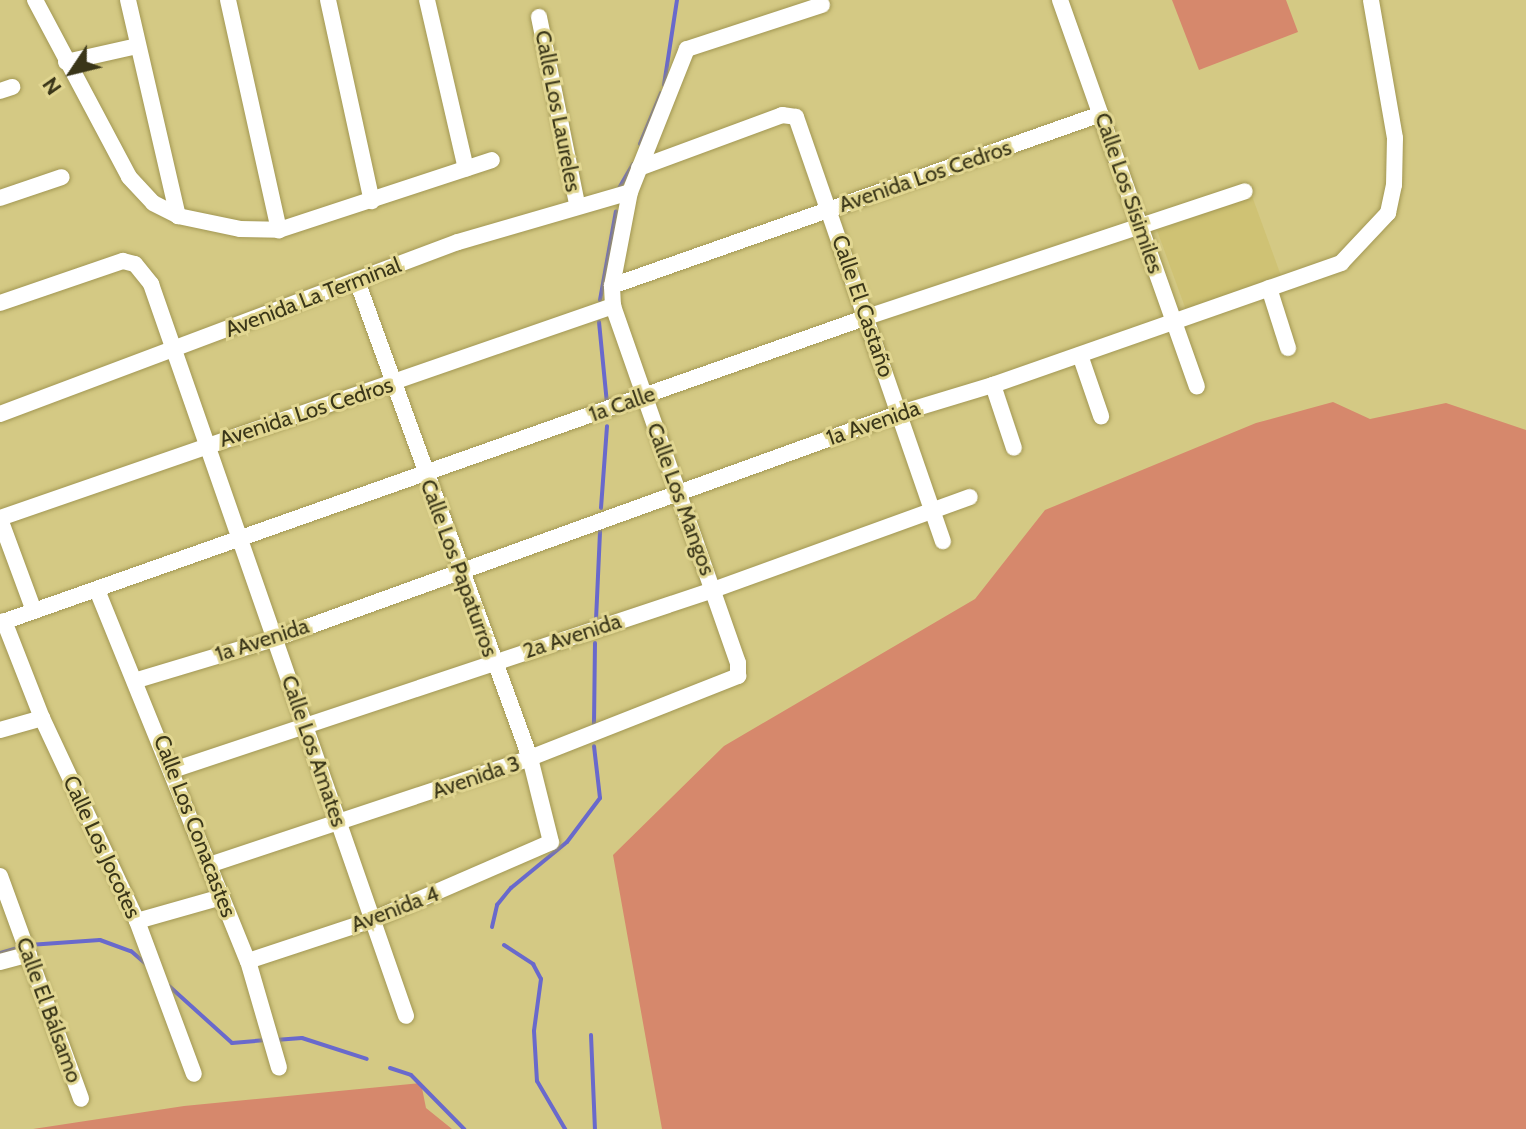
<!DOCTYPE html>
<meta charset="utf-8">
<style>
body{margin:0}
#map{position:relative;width:1526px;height:1129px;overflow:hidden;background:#d4c984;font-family:Cabin,sans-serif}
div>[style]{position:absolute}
.built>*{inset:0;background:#cfc274;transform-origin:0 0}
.green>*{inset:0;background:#d6886c}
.stream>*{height:4px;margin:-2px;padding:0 2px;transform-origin:2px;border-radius:2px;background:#6969cc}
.roads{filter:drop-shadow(0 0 2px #a29753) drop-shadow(0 0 2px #a29753)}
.minor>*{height:16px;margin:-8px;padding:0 8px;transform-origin:8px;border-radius:8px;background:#fff}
span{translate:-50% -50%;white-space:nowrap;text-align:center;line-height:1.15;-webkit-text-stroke:6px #e1d691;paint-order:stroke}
.street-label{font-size:22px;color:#3a3619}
.north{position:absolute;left:32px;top:32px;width:80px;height:80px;-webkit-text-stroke:6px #e1d691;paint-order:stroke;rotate:235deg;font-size:22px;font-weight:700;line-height:32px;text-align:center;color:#3a3619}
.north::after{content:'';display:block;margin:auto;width:28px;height:36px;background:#3a3619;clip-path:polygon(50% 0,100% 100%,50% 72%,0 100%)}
</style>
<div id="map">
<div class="built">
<i style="left:1252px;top:196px;width:84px;height:101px;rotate:70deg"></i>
</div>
<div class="green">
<i style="clip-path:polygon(1172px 0,1286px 0,1298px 32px,1199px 70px)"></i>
<i style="clip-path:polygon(1333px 402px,1370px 419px,1446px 403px,1526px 430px,1526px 1129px,662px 1129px,613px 855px,724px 746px,975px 599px,1045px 510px,1256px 423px)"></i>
<i style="clip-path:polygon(421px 1083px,426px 1108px,452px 1129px,33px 1129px,184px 1106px)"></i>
</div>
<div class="stream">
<i style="left:664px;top:85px;width:86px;rotate:-81.3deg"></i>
<i style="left:640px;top:144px;width:55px;rotate:-67.6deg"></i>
<i style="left:618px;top:190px;width:30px;rotate:-60deg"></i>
<i style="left:600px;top:300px;width:90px;rotate:-79.8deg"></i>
<i style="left:599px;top:322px;width:82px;rotate:84.4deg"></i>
<i style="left:601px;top:508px;width:82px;rotate:-85.8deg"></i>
<i style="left:596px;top:620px;width:89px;rotate:-87.4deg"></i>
<i style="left:594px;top:724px;width:81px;rotate:-89.3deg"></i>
<i style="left:492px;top:927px;width:23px;rotate:-77deg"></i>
<i style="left:497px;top:905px;width:22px;rotate:-51deg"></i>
<i style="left:511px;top:888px;width:72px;rotate:-39.4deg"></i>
<i style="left:567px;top:842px;width:55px;rotate:-53.1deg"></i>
<i style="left:600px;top:798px;width:52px;rotate:-96.6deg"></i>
<i style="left:29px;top:945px;width:71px;rotate:-4deg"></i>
<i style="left:100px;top:940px;width:33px;rotate:20deg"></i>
<i style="left:131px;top:951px;width:23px;rotate:41deg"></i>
<i style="left:504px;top:945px;width:35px;rotate:33deg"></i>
<i style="left:533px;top:964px;width:17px;rotate:62deg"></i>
<i style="left:541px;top:979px;width:52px;rotate:97.7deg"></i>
<i style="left:534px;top:1031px;width:50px;rotate:86.6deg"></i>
<i style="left:537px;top:1081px;width:56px;rotate:59.7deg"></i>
<i style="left:0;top:953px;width:22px;rotate:-16deg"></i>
<i style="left:169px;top:986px;width:85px;rotate:42.1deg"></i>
<i style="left:232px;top:1043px;width:34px;rotate:-5deg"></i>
<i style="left:591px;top:1035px;width:94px;rotate:87.6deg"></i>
<i style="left:275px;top:1040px;width:27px;rotate:-4deg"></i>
<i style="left:302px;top:1038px;width:68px;rotate:17.9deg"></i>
<i style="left:390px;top:1068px;width:22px;rotate:18deg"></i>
<i style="left:411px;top:1075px;width:76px;rotate:45.5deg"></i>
</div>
<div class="roads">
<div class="minor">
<i style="left:35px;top:0;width:200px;rotate:62deg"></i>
<i style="left:129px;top:177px;width:35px;rotate:47deg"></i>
<i style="left:153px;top:203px;width:28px;rotate:27deg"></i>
<i style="left:178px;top:216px;width:63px;rotate:11.8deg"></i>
<i style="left:240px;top:229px;width:39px;rotate:1deg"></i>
<i style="left:279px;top:230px;width:224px;rotate:-18.2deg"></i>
<i style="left:128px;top:0;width:222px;rotate:77deg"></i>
<i style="left:228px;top:0;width:236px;rotate:77.5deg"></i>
<i style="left:328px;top:0;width:206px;rotate:77.7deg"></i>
<i style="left:427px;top:0;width:173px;rotate:77deg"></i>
<i style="left:1060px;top:0;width:410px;rotate:70.5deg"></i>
<i style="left:539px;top:17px;width:191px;rotate:78.5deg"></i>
<i style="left:66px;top:62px;width:73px;rotate:-12.7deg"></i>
<i style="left:0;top:91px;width:13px;rotate:-18deg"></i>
<i style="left:639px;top:168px;width:153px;rotate:-20.3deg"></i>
<i style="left:782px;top:115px;width:14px;rotate:8deg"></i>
<i style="left:796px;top:117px;width:449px;rotate:70.9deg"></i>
<i style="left:0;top:198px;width:65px;rotate:-18.7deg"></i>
<i style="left:612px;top:286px;width:518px;rotate:-19.38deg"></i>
<i style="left:1269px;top:288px;width:63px;rotate:72.4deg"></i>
<i style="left:0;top:303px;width:130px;rotate:-18.9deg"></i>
<i style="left:123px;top:261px;width:12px;rotate:14deg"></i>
<i style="left:135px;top:264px;width:26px;rotate:51deg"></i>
<i style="left:151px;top:284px;width:775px;rotate:70.79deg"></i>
<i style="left:1080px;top:355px;width:65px;rotate:71deg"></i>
<i style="left:993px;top:385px;width:66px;rotate:71.6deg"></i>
<i style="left:0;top:414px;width:489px;rotate:-20.6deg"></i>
<i style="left:458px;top:242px;width:179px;rotate:-16.2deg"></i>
<i style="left:0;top:518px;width:649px;rotate:-19.08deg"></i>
<i style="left:0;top:519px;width:98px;rotate:69.7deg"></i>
<i style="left:97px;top:590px;width:401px;rotate:67.9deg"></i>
<i style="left:248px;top:961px;width:111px;rotate:73.8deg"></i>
<i style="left:4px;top:621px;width:104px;rotate:68.6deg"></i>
<i style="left:42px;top:718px;width:224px;rotate:64.9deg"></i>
<i style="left:137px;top:921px;width:163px;rotate:69.6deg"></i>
<i style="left:0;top:623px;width:919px;rotate:-19.44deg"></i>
<i style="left:867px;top:317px;width:398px;rotate:-18.4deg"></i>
<i style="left:137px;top:680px;width:143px;rotate:-16.7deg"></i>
<i style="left:274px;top:639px;width:666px;rotate:-19.85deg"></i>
<i style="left:900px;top:413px;width:97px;rotate:-16.8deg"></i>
<i style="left:993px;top:385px;width:369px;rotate:-19.3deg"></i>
<i style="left:1341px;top:263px;width:69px;rotate:-46.8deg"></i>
<i style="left:1388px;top:213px;width:29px;rotate:-78deg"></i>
<i style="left:1394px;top:185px;width:47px;rotate:-88.8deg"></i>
<i style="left:1395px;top:138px;width:140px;rotate:-99.9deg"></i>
<i style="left:0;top:730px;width:44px;rotate:-15.9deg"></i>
<i style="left:173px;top:770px;width:569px;rotate:-18.43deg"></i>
<i style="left:713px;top:590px;width:273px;rotate:-19.9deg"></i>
<i style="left:209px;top:865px;width:338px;rotate:-18.4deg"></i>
<i style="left:530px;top:758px;width:224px;rotate:-21.5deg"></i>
<i style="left:738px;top:676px;width:13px;rotate:-90deg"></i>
<i style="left:738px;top:663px;width:378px;rotate:-109.3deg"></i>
<i style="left:613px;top:306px;width:20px;rotate:-93deg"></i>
<i style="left:612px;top:286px;width:96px;rotate:-79.2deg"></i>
<i style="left:630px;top:192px;width:154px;rotate:-68.3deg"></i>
<i style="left:687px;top:49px;width:142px;rotate:-18.1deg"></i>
<i style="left:0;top:876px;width:237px;rotate:70deg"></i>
<i style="left:137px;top:921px;width:88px;rotate:-15.8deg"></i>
<i style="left:248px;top:961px;width:131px;rotate:-18.3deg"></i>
<i style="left:372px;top:920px;width:195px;rotate:-23.5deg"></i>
<i style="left:551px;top:842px;width:87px;rotate:-104deg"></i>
<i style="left:530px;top:758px;width:507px;rotate:-109.93deg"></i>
<i style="left:0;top:962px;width:30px;rotate:-15deg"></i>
</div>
</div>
<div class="street-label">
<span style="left:558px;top:111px;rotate:79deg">Calle Los Laureles</span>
<span style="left:925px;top:176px;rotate:-19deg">Avenida Los Cedros</span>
<span style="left:1129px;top:193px;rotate:71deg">Calle Los Sisimiles</span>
<span style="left:313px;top:297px;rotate:-21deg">Avenida La Terminal</span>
<span style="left:863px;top:306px;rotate:71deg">Calle El Castaño</span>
<span style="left:622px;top:404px;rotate:-19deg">1a Calle</span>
<span style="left:306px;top:412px;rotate:-18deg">Avenida Los Cedros</span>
<span style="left:873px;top:423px;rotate:-19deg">1a Avenida</span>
<span style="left:681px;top:499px;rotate:70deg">Calle Los Mangos</span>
<span style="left:459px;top:568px;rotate:70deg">Calle Los Papaturros</span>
<span style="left:572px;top:636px;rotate:-18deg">2a Avenida</span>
<span style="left:262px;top:640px;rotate:-18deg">1a Avenida</span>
<span style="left:314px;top:751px;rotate:71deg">Calle Los Amates</span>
<span style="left:476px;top:777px;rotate:-19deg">Avenida 3</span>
<span style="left:195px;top:826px;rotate:69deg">Calle Los Conacastes</span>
<span style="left:102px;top:847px;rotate:65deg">Calle Los Jocotes</span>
<span style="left:395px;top:909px;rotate:-21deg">Avenida 4</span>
<span style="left:49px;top:1010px;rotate:70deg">Calle El Bálsamo</span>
</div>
<div class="north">N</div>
</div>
